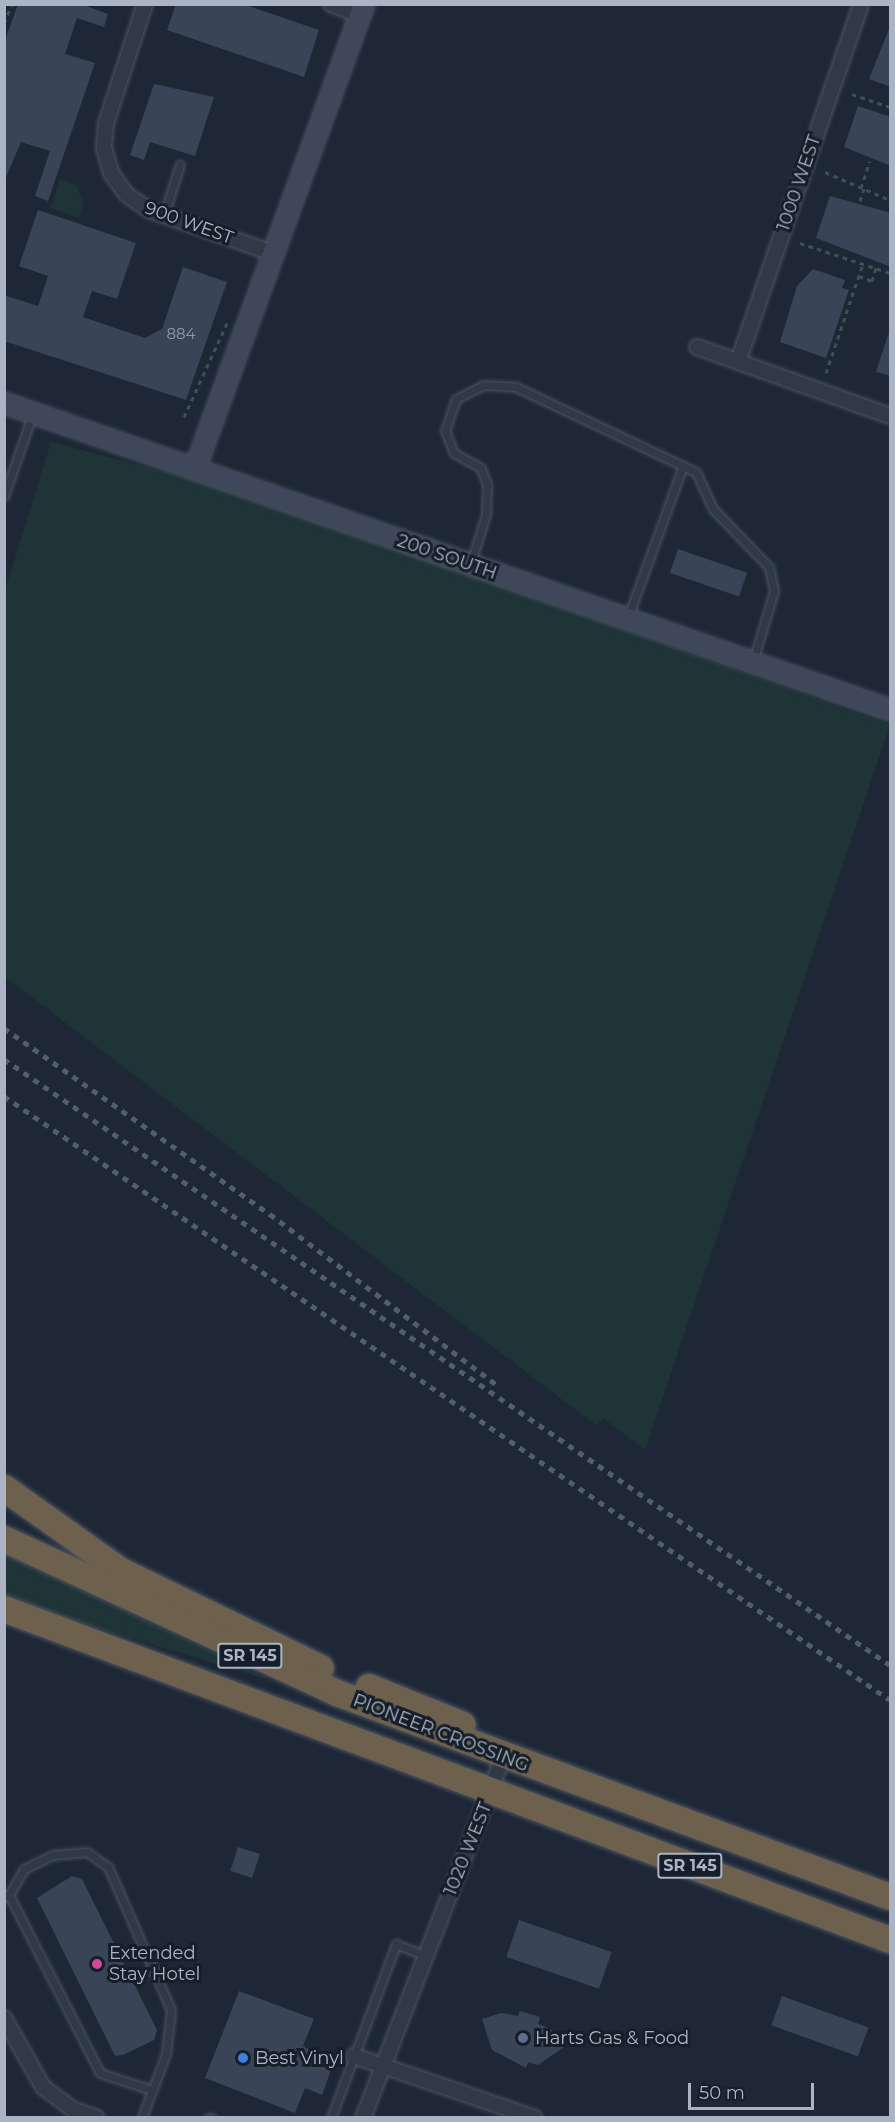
<!DOCTYPE html>
<style>
body{margin:0}
#map{position:relative;width:895px;height:2122px;overflow:hidden;background:#1d2736;font-family:Montserrat,sans-serif}
div>[style]{position:absolute}
.green>*{inset:0;background:#1f3437}
.building>*{inset:0;background:#394557;transform-origin:0 0}
.path>*{height:3px;margin-top:-1.5px;transform-origin:0;background:repeating-linear-gradient(90deg,#3c5154 0 4.5px,transparent 0 9px)}
.roads{filter:drop-shadow(0 0 2px #4b5462) drop-shadow(0 0 2px #4b5462)}
.lane>*{height:7px;margin:-3.5px;padding:0 3.5px;transform-origin:3.5px;border-radius:3.5px;background:#303946}
.street>*{height:14px;margin:-7px;padding:0 7px;transform-origin:7px;border-radius:7px;background:#303946}
.secondary>*{height:20px;margin:-10px;padding:0 10px;transform-origin:10px;border-radius:10px;background:#3e485a}
.highway>*{height:26px;margin:-13px;padding:0 13px;transform-origin:13px;border-radius:13px;background:#6d614d}
.rail>*{height:4.5px;margin-top:-2.25px;transform-origin:0;background:repeating-linear-gradient(90deg,#525d6e 0 6px,transparent 0 12px)}
.dots>*{width:16px;height:16px;translate:-50% -50%;box-sizing:border-box;border:3px solid #161e2a;border-radius:50%}
span{translate:-50% -50%;white-space:nowrap;text-align:center;line-height:1.15;-webkit-text-stroke:6px #161e2a;paint-order:stroke}
.number-label{font-size:15px;color:#8e98a9}
.number-label span{-webkit-text-stroke-width:0}
.shield-label span{padding:2px 4px;background:#161e2a;border:2px solid;border-radius:4px;-webkit-text-stroke-width:0}
.shield-label{font-size:16px;color:#aab4c4;font-weight:700}
.street-label{font-size:18px;color:#aab4c4}
.poi-label{font-size:18px;color:#aab4c4}
.left{translate:0 -50%;text-align:left}
.frame{position:absolute;inset:0;border:6px solid #aab4c4;pointer-events:none}
.scale{position:absolute;left:688px;top:2083px;width:126px;height:27px;box-sizing:border-box;border:3px solid #aab4c4;border-top:0;padding-left:8px;font-size:18px;line-height:21px;white-space:nowrap;color:#aab4c4;-webkit-text-stroke:4px #161e2a;paint-order:stroke}
</style>
<div id="map">
<div class="green">
<i style="clip-path:polygon(60px 179px,76px 185px,84px 202px,79px 218px,50px 208px)"></i>
<i style="clip-path:polygon(51px 442px,224px 487px,890px 725px,645px 1450px,603px 1418px,597px 1426px,5px 977px,4px 594px)"></i>
<i style="clip-path:polygon(4px 1554px,49px 1574px,269px 1680px,5px 1600px)"></i>
</div>
<div class="building">
<i style="clip-path:polygon(18px 4px,81px 4px,108px 14px,104px 27px,77px 18px,65px 54px,95px 63px,48px 201px,35px 196px,50px 151px,21px 142px,4px 182px,4px 43px)"></i>
<i style="clip-path:polygon(176px 4px,243px 4px,319px 30px,304px 77px,167px 30px)"></i>
<i style="clip-path:polygon(891px 24px,891px 87px,869px 79px)"></i>
<i style="clip-path:polygon(154px 84px,214px 97px,195px 156px,150px 142px,144px 160px,130px 155px)"></i>
<i style="clip-path:polygon(858px 106px,891px 117px,891px 166px,844px 147px)"></i>
<i style="clip-path:polygon(830px 196px,891px 213px,891px 267px,816px 238px)"></i>
<i style="clip-path:polygon(38px 210px,136px 243px,117px 299px,92px 291px,83px 317px,145px 338px,162px 329px,183px 267px,227px 282px,186px 400px,4px 341px,4px 295px,38px 306px,48px 276px,19px 266px)"></i>
<i style="clip-path:polygon(813px 269px,845px 280px,842px 288px,849px 290px,826px 358px,780px 342px,797px 286px)"></i>
<i style="clip-path:polygon(888px 335px,891px 335px,891px 376px,876px 372px)"></i>
<i style="left:678px;top:549px;width:73px;height:25px;rotate:19deg"></i>
<i style="left:238px;top:1847px;width:23px;height:25px;rotate:18deg"></i>
<i style="clip-path:polygon(72px 1876px,82px 1879px,157px 2030px,154px 2040px,123px 2055px,115px 2056px,37px 1898px)"></i>
<i style="left:519px;top:1920px;width:98px;height:39px;rotate:19deg"></i>
<i style="clip-path:polygon(239px 1991px,314px 2019px,303px 2046px,333px 2064px,322px 2095px,305px 2088px,295px 2113px,205px 2078px)"></i>
<i style="left:782px;top:1996px;width:92px;height:31px;rotate:20deg"></i>
<i style="clip-path:polygon(520px 2011px,540px 2017px,538px 2024px,551px 2029px,564px 2047px,538px 2065px,528px 2062px,526px 2068px,492px 2050px,482px 2019px,501px 2013px,518px 2016px)"></i>
</div>
<div class="path">
<i style="left:4px;top:23px;width:21px;rotate:-67deg"></i>
<i style="left:852px;top:94px;width:40px;rotate:18.9deg"></i>
<i style="left:825px;top:172px;width:71px;rotate:23.3deg"></i>
<i style="left:861px;top:188px;width:28px;rotate:-72deg"></i>
<i style="left:860px;top:201px;width:13px;rotate:-72deg"></i>
<i style="left:800px;top:243px;width:95px;rotate:18.4deg"></i>
<i style="left:859px;top:276px;width:14px;rotate:21deg"></i>
<i style="left:872px;top:281px;width:14px;rotate:-73deg"></i>
<i style="left:826px;top:373px;width:115px;rotate:-71.3deg"></i>
<i style="left:184px;top:417px;width:106px;rotate:-65.4deg"></i>
</div>
<div class="roads">
<div class="lane">
<i style="left:164px;top:215px;width:53px;rotate:-72.6deg"></i>
<i style="left:4px;top:496px;width:85px;rotate:-70.7deg"></i>
<i style="left:471px;top:563px;width:51px;rotate:-73deg"></i>
<i style="left:486px;top:514px;width:30px;rotate:-88deg"></i>
<i style="left:487px;top:484px;width:17px;rotate:-111deg"></i>
<i style="left:481px;top:468px;width:31px;rotate:-151deg"></i>
<i style="left:454px;top:453px;width:24px;rotate:-112deg"></i>
<i style="left:445px;top:431px;width:34px;rotate:-71deg"></i>
<i style="left:456px;top:399px;width:30px;rotate:-27deg"></i>
<i style="left:483px;top:385px;width:33px;rotate:3deg"></i>
<i style="left:516px;top:387px;width:199px;rotate:25.3deg"></i>
<i style="left:696px;top:472px;width:41px;rotate:65.3deg"></i>
<i style="left:713px;top:509px;width:81px;rotate:46deg"></i>
<i style="left:769px;top:567px;width:25px;rotate:78deg"></i>
<i style="left:774px;top:591px;width:73px;rotate:106.7deg"></i>
<i style="left:628px;top:617px;width:161px;rotate:-70deg"></i>
<i style="left:9px;top:1895px;width:30px;rotate:-60deg"></i>
<i style="left:24px;top:1869px;width:32px;rotate:-26deg"></i>
<i style="left:53px;top:1855px;width:34px;rotate:-5deg"></i>
<i style="left:87px;top:1852px;width:26px;rotate:36deg"></i>
<i style="left:108px;top:1867px;width:156px;rotate:66.2deg"></i>
<i style="left:171px;top:2010px;width:44px;rotate:96.5deg"></i>
<i style="left:166px;top:2054px;width:39px;rotate:111deg"></i>
<i style="left:4px;top:1897px;width:5px;rotate:-22deg"></i>
<i style="left:9px;top:1895px;width:200px;rotate:62.9deg"></i>
<i style="left:100px;top:2073px;width:55px;rotate:18.1deg"></i>
<i style="left:152px;top:2090px;width:30px;rotate:110deg"></i>
<i style="left:208px;top:2118px;width:4px"></i>
<i style="left:331px;top:2118px;width:186px;rotate:-69.5deg"></i>
<i style="left:396px;top:1944px;width:31px;rotate:22deg"></i>
</div>
<div class="street">
<i style="left:145px;top:4px;width:125px;rotate:108.1deg"></i>
<i style="left:106px;top:123px;width:25px;rotate:95deg"></i>
<i style="left:104px;top:148px;width:26px;rotate:74deg"></i>
<i style="left:111px;top:173px;width:27px;rotate:54deg"></i>
<i style="left:127px;top:195px;width:27px;rotate:34deg"></i>
<i style="left:149px;top:210px;width:133px;rotate:19.2deg"></i>
<i style="left:331px;top:4px;width:31px;rotate:21deg"></i>
<i style="left:697px;top:347px;width:205px;rotate:19.7deg"></i>
<i style="left:738px;top:362px;width:379px;rotate:-71deg"></i>
<i style="left:4px;top:2018px;width:79px;rotate:60.5deg"></i>
<i style="left:43px;top:2087px;width:39px;rotate:37deg"></i>
<i style="left:74px;top:2110px;width:24px;rotate:19deg"></i>
<i style="left:354px;top:2056px;width:191px;rotate:18.9deg"></i>
<i style="left:363px;top:2118px;width:387px;rotate:-68.8deg"></i>
</div>
<div class="secondary">
<i style="left:4px;top:403px;width:938px;rotate:19.11deg"></i>
<i style="left:195px;top:469px;width:495px;rotate:-70deg"></i>
</div>
<div class="highway">
<i style="left:4px;top:1488px;width:143px;rotate:35.4deg"></i>
<i style="left:121px;top:1571px;width:222px;rotate:25.9deg"></i>
<i style="left:4px;top:1539px;width:367px;rotate:24.8deg"></i>
<i style="left:337px;top:1693px;width:589px;rotate:20.25deg"></i>
<i style="left:4px;top:1609px;width:946px;rotate:20.49deg"></i>
<i style="left:369px;top:1687px;width:101px;rotate:22deg"></i>
</div>
</div>
<div class="rail">
<i style="left:4px;top:1028px;width:325px;rotate:35deg"></i>
<i style="left:270px;top:1214px;width:283px;rotate:37deg"></i>
<i style="left:4px;top:1059px;width:1073px;rotate:34.37deg"></i>
<i style="left:4px;top:1096px;width:1072px;rotate:34.28deg"></i>
</div>
<div class="dots">
<i style="left:97px;top:1964px;background:#d1479c"></i>
<i style="left:523px;top:2038px;background:#5c6f8a"></i>
<i style="left:243px;top:2058px;background:#3f7fe0"></i>
</div>
<div class="number-label">
<span style="left:181px;top:334px">884</span>
</div>
<div class="shield-label">
<span style="left:250px;top:1656px">SR 145</span>
<span style="left:690px;top:1866px">SR 145</span>
</div>
<div class="street-label">
<span style="left:799px;top:183px;rotate:-71deg">1000 WEST</span>
<span style="left:189px;top:223px;rotate:20deg">900 WEST</span>
<span style="left:447px;top:557px;rotate:19deg">200 SOUTH</span>
<span style="left:441px;top:1733px;rotate:21deg">PIONEER CROSSING</span>
<span style="left:468px;top:1849px;rotate:-68deg">1020 WEST</span>
</div>
<div class="poi-label">
<span class="left" style="left:109px;top:1964px">Extended<br>Stay Hotel</span>
<span class="left" style="left:535px;top:2038px">Harts Gas &amp; Food</span>
<span class="left" style="left:255px;top:2058px">Best Vinyl</span>
</div>
<div class="frame"></div>
<div class="scale">50 m</div>
</div>
